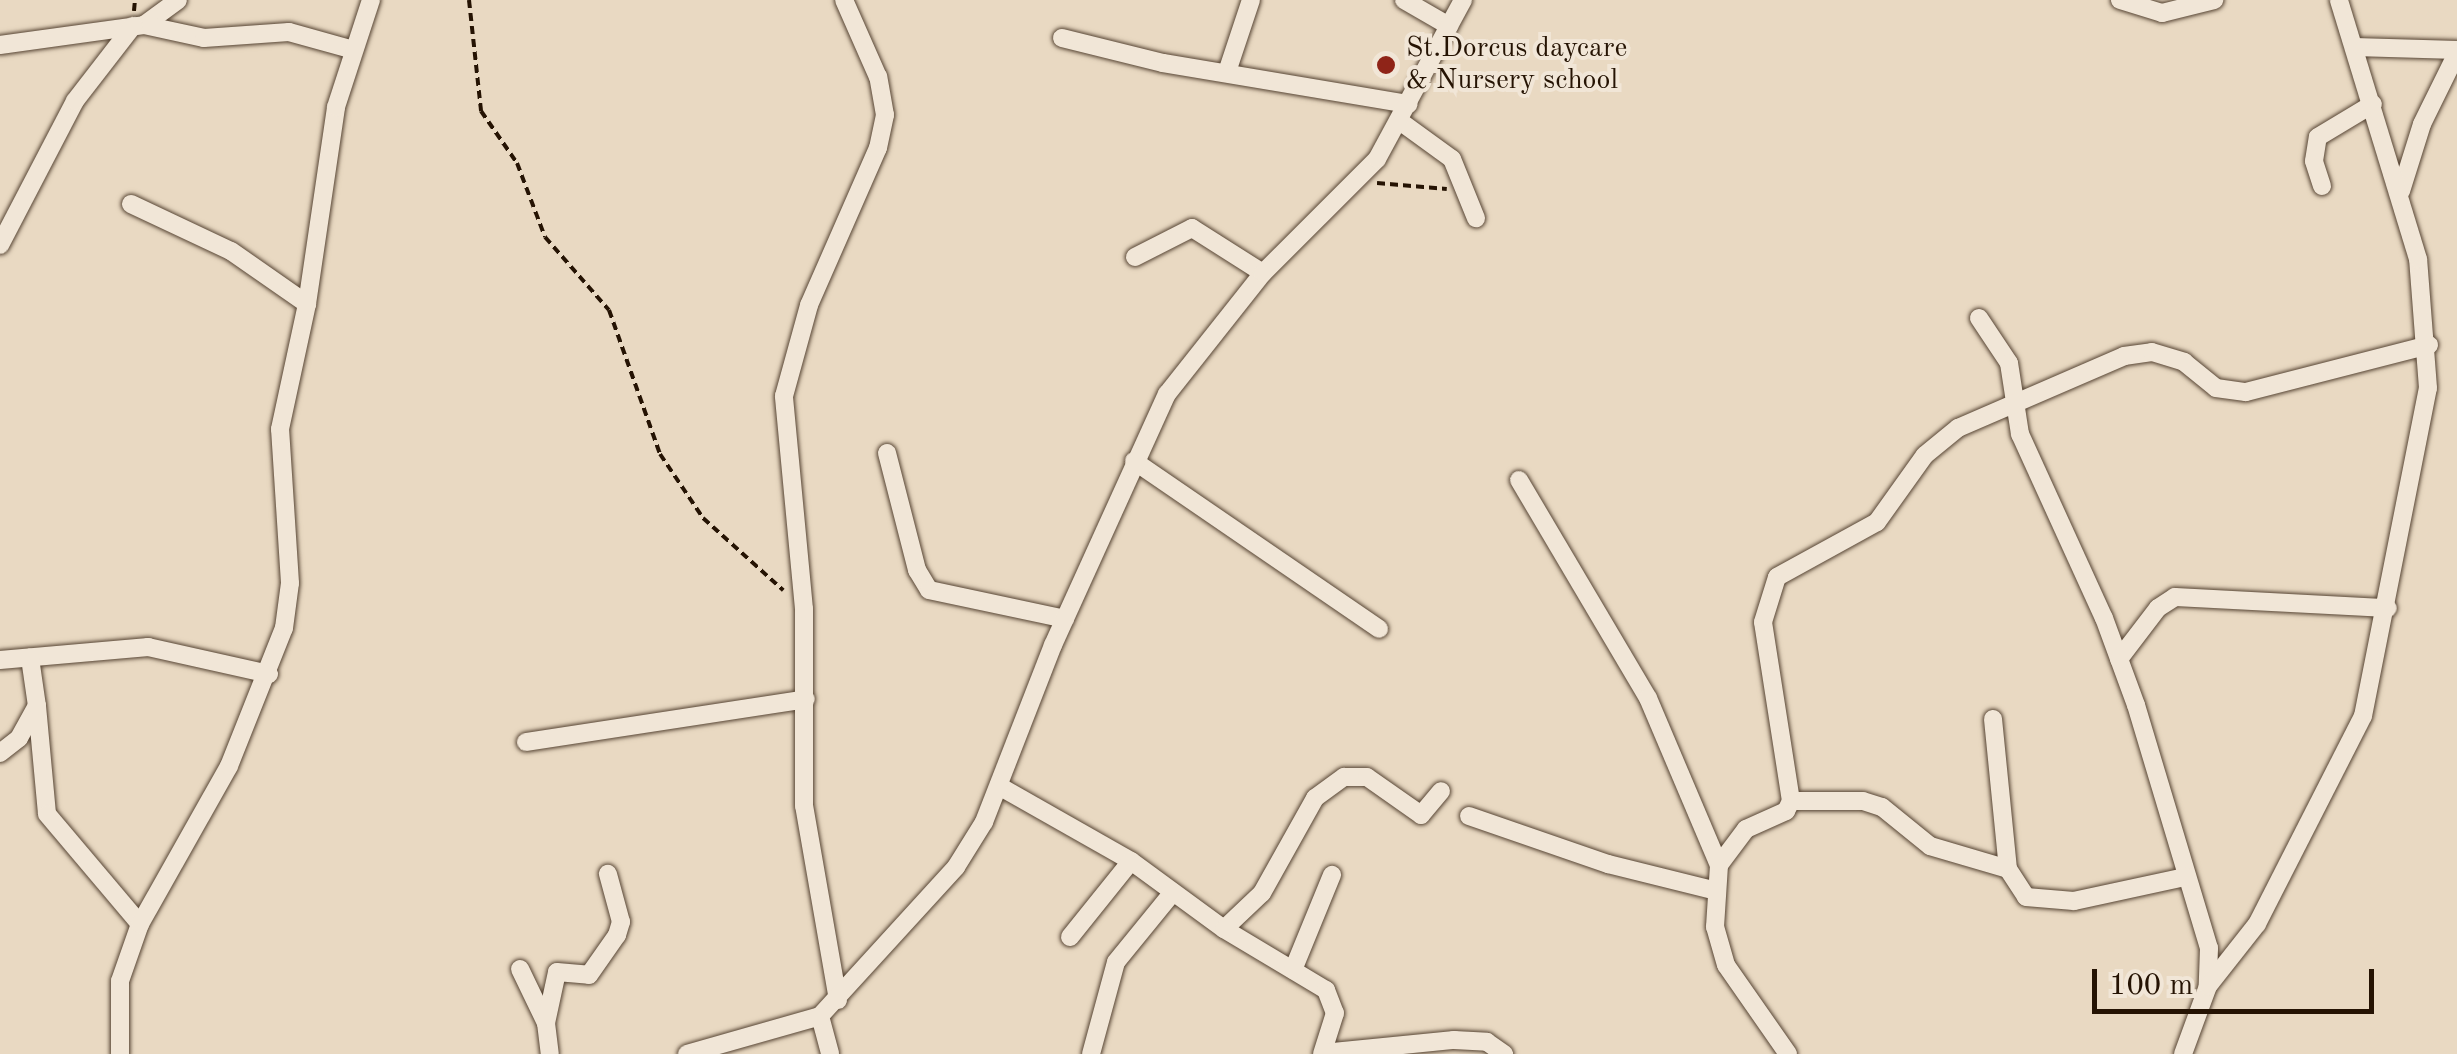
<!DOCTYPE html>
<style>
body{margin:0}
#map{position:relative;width:2457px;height:1054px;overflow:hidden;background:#e9d9c2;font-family:"Old Standard TT",serif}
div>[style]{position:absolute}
.path>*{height:4px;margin-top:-2px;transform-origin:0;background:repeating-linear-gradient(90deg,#251303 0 8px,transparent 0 13px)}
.roads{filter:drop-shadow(0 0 2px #564433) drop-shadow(0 0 2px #564433)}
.street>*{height:18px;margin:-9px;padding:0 9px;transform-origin:9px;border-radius:9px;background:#f1e6d7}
.dots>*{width:28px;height:28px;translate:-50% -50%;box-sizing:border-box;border:5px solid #f1e6d7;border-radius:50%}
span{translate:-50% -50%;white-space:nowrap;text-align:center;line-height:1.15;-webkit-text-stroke:8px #f1e6d7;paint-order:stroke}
.poi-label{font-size:28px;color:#251303}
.left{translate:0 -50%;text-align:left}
.scale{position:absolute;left:2092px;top:969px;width:282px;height:45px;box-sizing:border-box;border:5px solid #251303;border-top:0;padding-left:12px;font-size:30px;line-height:35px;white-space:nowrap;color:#251303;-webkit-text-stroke:8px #f1e6d7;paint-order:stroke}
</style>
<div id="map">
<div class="path">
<i style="left:469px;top:0;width:112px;rotate:83.8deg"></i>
<i style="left:481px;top:111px;width:63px;rotate:55.3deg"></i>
<i style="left:517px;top:163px;width:79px;rotate:69.3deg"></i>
<i style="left:545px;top:237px;width:97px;rotate:48.8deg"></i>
<i style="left:609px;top:310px;width:153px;rotate:70.5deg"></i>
<i style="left:660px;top:454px;width:77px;rotate:56.1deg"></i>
<i style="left:703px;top:518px;width:108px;rotate:42deg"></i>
<i style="left:134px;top:11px;width:11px;rotate:-85deg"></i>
<i style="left:1377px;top:183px;width:70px;rotate:4.9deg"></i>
</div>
<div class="roads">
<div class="street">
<i style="left:1404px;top:0;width:52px;rotate:30deg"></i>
<i style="left:2120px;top:0;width:44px;rotate:17.2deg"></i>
<i style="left:2162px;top:13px;width:54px;rotate:-14deg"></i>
<i style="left:144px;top:25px;width:42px;rotate:-36.3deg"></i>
<i style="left:1062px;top:38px;width:104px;rotate:13.9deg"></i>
<i style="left:1163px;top:63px;width:249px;rotate:9.5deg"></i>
<i style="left:0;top:45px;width:145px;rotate:-7.9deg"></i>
<i style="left:144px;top:25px;width:61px;rotate:12.2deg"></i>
<i style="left:204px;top:38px;width:85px;rotate:-4deg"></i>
<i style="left:289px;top:32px;width:63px;rotate:15.6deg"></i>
<i style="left:2355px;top:47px;width:102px;rotate:1.7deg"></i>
<i style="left:1227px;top:72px;width:76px;rotate:-71.6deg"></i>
<i style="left:1401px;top:122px;width:63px;rotate:36deg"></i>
<i style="left:1452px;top:159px;width:64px;rotate:67.9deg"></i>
<i style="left:2322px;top:186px;width:26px;rotate:-108deg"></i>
<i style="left:2314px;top:161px;width:24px;rotate:-81deg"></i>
<i style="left:2318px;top:137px;width:64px;rotate:-31deg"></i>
<i style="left:2401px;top:191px;width:70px;rotate:-72.6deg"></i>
<i style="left:2422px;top:124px;width:79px;rotate:-63.8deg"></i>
<i style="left:131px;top:204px;width:110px;rotate:25.2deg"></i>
<i style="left:231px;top:251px;width:93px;rotate:34.9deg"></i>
<i style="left:0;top:245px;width:162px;rotate:-62.5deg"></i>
<i style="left:75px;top:101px;width:95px;rotate:-52.3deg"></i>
<i style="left:1135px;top:257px;width:64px;rotate:-27deg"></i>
<i style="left:1192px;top:228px;width:84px;rotate:32.4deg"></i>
<i style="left:1979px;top:318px;width:54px;rotate:56.3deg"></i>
<i style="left:2009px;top:363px;width:72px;rotate:81.2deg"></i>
<i style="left:2020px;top:434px;width:202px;rotate:65.5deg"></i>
<i style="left:2104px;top:618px;width:93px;rotate:69.8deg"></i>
<i style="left:2136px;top:705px;width:254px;rotate:73.3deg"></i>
<i style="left:2209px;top:948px;width:38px;rotate:92deg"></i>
<i style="left:887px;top:453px;width:121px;rotate:75.6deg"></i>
<i style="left:917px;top:570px;width:23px;rotate:59deg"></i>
<i style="left:929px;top:590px;width:139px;rotate:12deg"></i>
<i style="left:1134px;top:461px;width:297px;rotate:34.4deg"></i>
<i style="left:1519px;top:480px;width:253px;rotate:59.4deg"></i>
<i style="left:1648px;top:698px;width:181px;rotate:67deg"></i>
<i style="left:2119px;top:659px;width:64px;rotate:-52.6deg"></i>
<i style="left:2158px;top:608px;width:20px;rotate:-33deg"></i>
<i style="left:2175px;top:597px;width:213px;rotate:3deg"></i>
<i style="left:0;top:660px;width:149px;rotate:-5deg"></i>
<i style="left:148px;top:647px;width:124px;rotate:12.6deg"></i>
<i style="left:37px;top:706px;width:108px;rotate:84.7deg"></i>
<i style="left:47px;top:814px;width:144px;rotate:49.8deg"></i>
<i style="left:1993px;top:719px;width:151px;rotate:84.3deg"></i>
<i style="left:2008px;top:869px;width:33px;rotate:57deg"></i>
<i style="left:2026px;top:897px;width:48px;rotate:4.8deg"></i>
<i style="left:2074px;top:901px;width:114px;rotate:-12.2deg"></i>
<i style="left:526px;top:742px;width:283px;rotate:-8.7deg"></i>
<i style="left:0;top:753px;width:24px;rotate:-38deg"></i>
<i style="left:19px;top:738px;width:37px;rotate:-61deg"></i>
<i style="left:37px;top:706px;width:49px;rotate:-98.3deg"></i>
<i style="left:999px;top:786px;width:152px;rotate:29.6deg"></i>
<i style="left:1131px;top:861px;width:115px;rotate:36.2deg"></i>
<i style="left:1224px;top:929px;width:119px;rotate:30.9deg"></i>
<i style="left:1326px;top:990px;width:25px;rotate:69deg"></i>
<i style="left:1335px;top:1013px;width:43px;rotate:107.6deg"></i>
<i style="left:1791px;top:801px;width:72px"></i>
<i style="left:1863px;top:801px;width:20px;rotate:18deg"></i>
<i style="left:1882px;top:807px;width:62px;rotate:39.1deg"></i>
<i style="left:1930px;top:846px;width:81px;rotate:16.4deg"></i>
<i style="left:1469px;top:816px;width:147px;rotate:19.1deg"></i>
<i style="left:1608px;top:864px;width:111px;rotate:14deg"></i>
<i style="left:1224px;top:929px;width:52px;rotate:-43.5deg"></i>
<i style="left:1262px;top:893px;width:109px;rotate:-60.8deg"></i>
<i style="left:1315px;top:798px;width:36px;rotate:-36deg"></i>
<i style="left:1344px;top:777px;width:23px"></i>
<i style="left:1367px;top:777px;width:66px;rotate:35.1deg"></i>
<i style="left:1421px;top:815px;width:31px;rotate:-50deg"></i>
<i style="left:1070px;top:937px;width:97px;rotate:-51.2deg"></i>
<i style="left:520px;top:969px;width:60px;rotate:64.3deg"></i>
<i style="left:546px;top:1023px;width:31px;rotate:83deg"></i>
<i style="left:1293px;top:970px;width:103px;rotate:-67.7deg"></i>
<i style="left:838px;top:1000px;width:197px;rotate:-99.9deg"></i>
<i style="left:804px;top:806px;width:197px;rotate:-90deg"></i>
<i style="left:804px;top:609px;width:214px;rotate:-95.4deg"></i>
<i style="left:784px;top:396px;width:94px;rotate:-74.6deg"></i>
<i style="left:809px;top:305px;width:171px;rotate:-66.3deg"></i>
<i style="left:878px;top:148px;width:34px;rotate:-78deg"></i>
<i style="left:885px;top:115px;width:39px;rotate:-100deg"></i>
<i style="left:878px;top:77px;width:84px;rotate:-113.8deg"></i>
<i style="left:820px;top:1016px;width:39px;rotate:75deg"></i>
<i style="left:546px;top:1023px;width:52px;rotate:-77.8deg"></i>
<i style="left:557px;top:972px;width:32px;rotate:5deg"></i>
<i style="left:589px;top:975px;width:49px;rotate:-55deg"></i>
<i style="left:617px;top:935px;width:14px;rotate:-73deg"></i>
<i style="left:621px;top:922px;width:50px;rotate:-105.2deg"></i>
<i style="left:1323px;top:1053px;width:132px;rotate:-5.7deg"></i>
<i style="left:1454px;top:1040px;width:33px;rotate:3deg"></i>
<i style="left:1487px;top:1042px;width:21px;rotate:35deg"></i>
<i style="left:120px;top:1054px;width:73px;rotate:-90deg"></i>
<i style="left:120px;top:981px;width:60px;rotate:-70.7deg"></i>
<i style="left:140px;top:924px;width:181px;rotate:-60.6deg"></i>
<i style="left:229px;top:766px;width:149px;rotate:-68.3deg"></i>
<i style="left:284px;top:628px;width:45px;rotate:-82.4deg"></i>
<i style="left:290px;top:583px;width:154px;rotate:-93.7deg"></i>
<i style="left:280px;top:429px;width:128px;rotate:-77.8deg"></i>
<i style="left:307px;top:304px;width:199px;rotate:-81.6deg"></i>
<i style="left:336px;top:107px;width:113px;rotate:-71.9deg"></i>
<i style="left:687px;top:1054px;width:138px;rotate:-15.9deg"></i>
<i style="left:820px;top:1016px;width:202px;rotate:-47.6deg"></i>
<i style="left:956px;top:867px;width:53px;rotate:-58.1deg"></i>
<i style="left:984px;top:822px;width:190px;rotate:-68.7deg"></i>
<i style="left:1053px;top:645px;width:276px;rotate:-65.6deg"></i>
<i style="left:1167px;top:394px;width:154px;rotate:-51.6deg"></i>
<i style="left:1263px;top:273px;width:161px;rotate:-45deg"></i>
<i style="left:1377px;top:159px;width:181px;rotate:-61.6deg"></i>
<i style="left:1091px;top:1054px;width:95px;rotate:-74.8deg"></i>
<i style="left:1116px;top:962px;width:90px;rotate:-50.8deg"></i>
<i style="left:1788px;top:1054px;width:108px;rotate:-124.9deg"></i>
<i style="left:1726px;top:965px;width:40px;rotate:-106deg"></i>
<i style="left:1715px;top:927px;width:62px;rotate:-86.3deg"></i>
<i style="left:1719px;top:865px;width:45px;rotate:-53.1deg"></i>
<i style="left:1746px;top:829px;width:44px;rotate:-24.2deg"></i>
<i style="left:1786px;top:811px;width:11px;rotate:-63deg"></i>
<i style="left:1791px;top:801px;width:181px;rotate:-98.9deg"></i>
<i style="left:1763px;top:622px;width:47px;rotate:-72.7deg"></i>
<i style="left:1777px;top:577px;width:114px;rotate:-28.8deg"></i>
<i style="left:1877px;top:522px;width:82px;rotate:-54.4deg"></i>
<i style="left:1925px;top:455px;width:43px;rotate:-39.3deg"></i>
<i style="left:1958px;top:428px;width:181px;rotate:-23.4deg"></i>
<i style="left:2124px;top:356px;width:28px;rotate:-8deg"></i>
<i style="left:2152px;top:352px;width:34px;rotate:17deg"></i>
<i style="left:2184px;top:362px;width:41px;rotate:39.1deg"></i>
<i style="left:2216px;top:388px;width:30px;rotate:8deg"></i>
<i style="left:2246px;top:392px;width:189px;rotate:-14.4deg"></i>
<i style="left:2183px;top:1054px;width:72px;rotate:-69.8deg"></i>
<i style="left:2208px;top:986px;width:79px;rotate:-51.7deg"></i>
<i style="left:2257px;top:924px;width:233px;rotate:-63deg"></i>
<i style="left:2363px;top:716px;width:334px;rotate:-78.8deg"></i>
<i style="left:2428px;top:388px;width:129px;rotate:-94.4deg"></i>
<i style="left:2418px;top:259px;width:271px;rotate:-107deg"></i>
</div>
</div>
<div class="dots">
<i style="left:1386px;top:65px;background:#8f2418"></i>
</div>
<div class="poi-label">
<span class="left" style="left:1406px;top:65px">St.Dorcus daycare<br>&amp; Nursery school</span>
</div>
<div class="scale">100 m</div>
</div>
